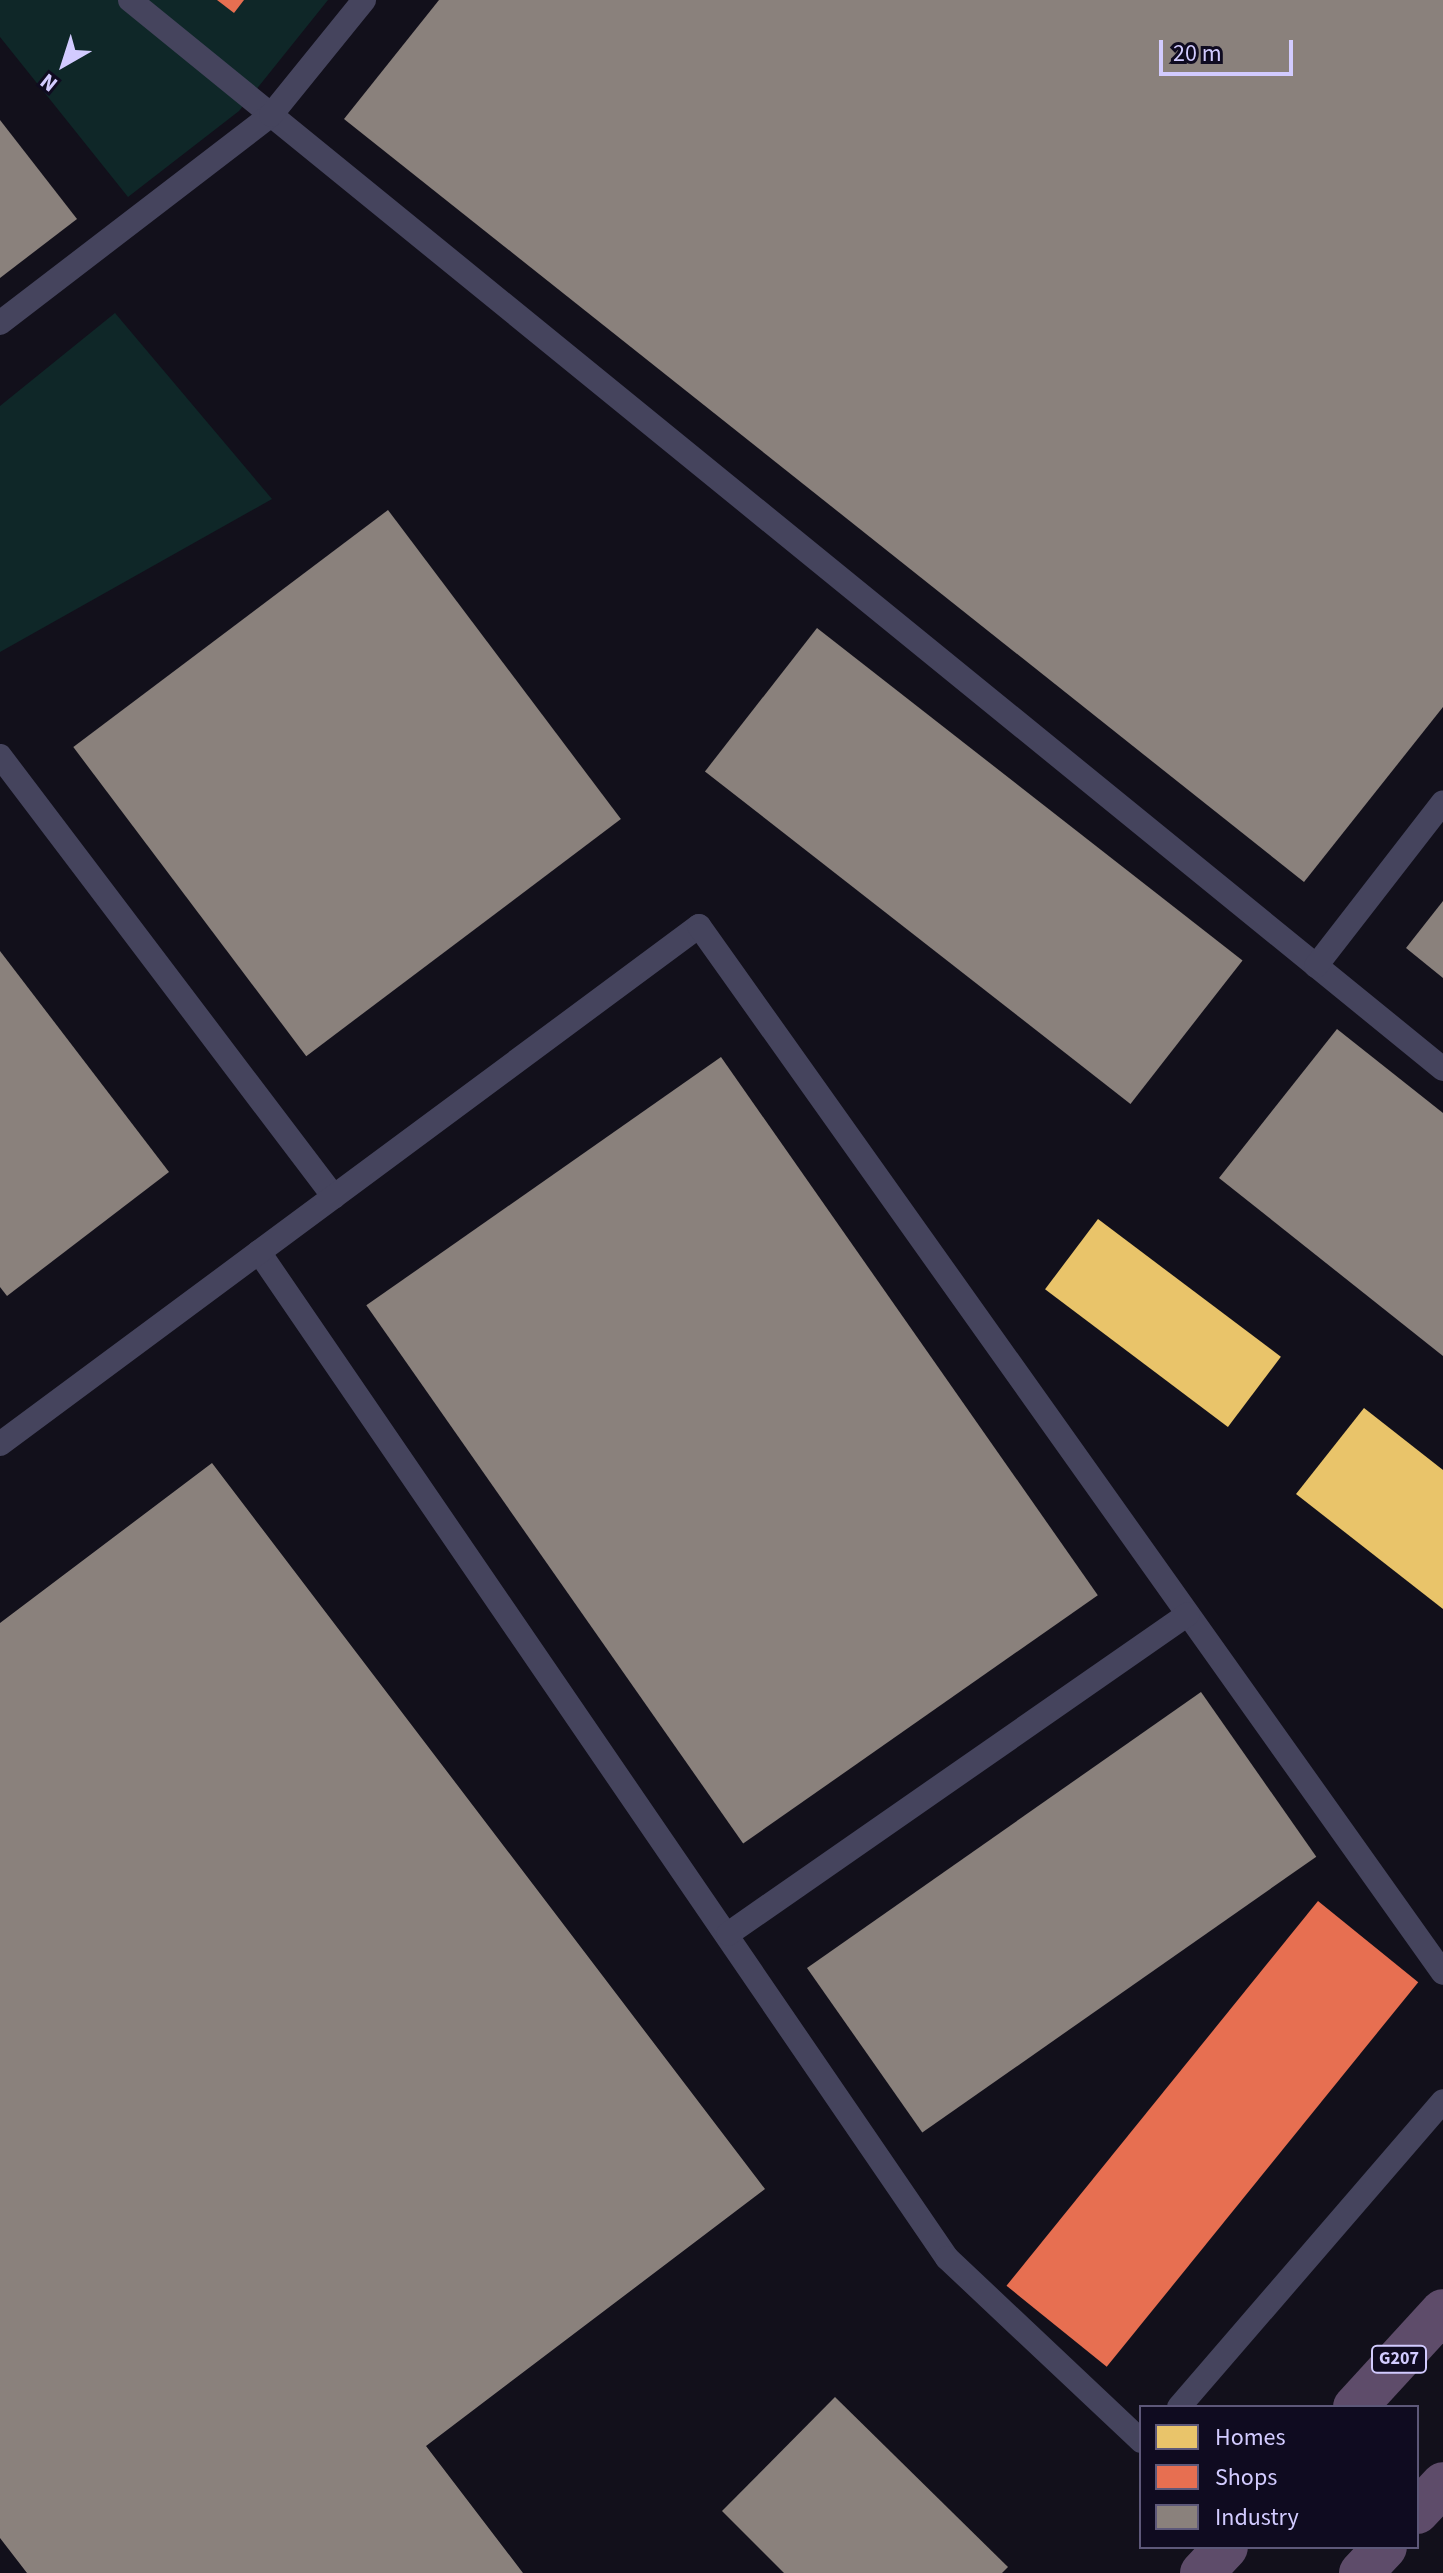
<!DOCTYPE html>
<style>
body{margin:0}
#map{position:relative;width:1443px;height:2573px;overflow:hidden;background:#12101b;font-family:"Source Sans 3",sans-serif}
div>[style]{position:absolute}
.green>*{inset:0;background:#0f2728}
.homes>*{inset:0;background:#e9c46a;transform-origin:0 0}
.shops>*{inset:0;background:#e76f51;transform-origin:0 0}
.industry>*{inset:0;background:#8a817c;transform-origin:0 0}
.service>*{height:24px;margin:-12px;padding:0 12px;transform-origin:12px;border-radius:12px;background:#45445d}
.trunk>*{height:44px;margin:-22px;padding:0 22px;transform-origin:22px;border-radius:22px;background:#5e4c6a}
span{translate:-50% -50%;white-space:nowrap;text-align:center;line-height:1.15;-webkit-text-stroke:8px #0f0b20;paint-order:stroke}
.shield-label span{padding:2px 6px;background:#0f0b20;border:2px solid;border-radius:6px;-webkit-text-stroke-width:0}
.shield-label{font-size:18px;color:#d2cbff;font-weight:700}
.legend{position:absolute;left:1139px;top:2405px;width:280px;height:144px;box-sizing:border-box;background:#0f0b20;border:2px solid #5d5879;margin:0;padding:10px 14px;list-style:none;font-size:24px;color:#d2cbff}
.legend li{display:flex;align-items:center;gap:16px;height:40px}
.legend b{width:40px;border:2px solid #5d5879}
.north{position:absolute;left:24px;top:24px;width:80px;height:80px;-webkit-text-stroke:6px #0f0b20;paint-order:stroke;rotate:219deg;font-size:22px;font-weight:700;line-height:32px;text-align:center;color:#d2cbff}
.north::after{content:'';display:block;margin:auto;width:28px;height:36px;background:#d2cbff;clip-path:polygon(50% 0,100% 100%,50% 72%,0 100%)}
.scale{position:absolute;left:1159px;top:40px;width:134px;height:36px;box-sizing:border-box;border:4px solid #d2cbff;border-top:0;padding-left:10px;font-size:24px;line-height:28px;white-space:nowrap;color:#d2cbff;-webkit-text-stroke:6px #0f0b20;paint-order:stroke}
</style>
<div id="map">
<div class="green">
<i style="clip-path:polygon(0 0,328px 0,239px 111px,128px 197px,0 37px)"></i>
<i style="clip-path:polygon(115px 313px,272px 499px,0 652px,0 406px)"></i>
</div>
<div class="homes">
<i style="left:1098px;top:1219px;width:229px;height:88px;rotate:37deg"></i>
<i style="clip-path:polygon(1364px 1408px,1443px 1470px,1443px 1609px,1296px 1494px)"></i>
</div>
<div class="shops">
<i style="clip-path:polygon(217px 0,244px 0,234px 13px)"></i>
<i style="left:1318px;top:1901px;width:129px;height:495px;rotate:39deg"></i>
</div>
<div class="industry">
<i style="clip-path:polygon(439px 0,1443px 0,1443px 707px,1304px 882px,344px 119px)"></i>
<i style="clip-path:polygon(0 120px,77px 219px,0 278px)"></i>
<i style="left:388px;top:510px;width:387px;height:394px;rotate:53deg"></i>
<i style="left:817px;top:628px;width:540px;height:182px;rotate:38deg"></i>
<i style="clip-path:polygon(1443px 901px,1443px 978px,1406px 948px)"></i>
<i style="clip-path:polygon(0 951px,169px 1172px,7px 1296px,0 1287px)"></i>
<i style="clip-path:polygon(1337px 1029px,1443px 1113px,1443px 1356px,1219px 1178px)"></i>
<i style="left:721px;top:1057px;width:657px;height:433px;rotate:55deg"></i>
<i style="clip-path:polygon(212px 1463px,765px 2189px,426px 2446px,523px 2573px,27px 2573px,0 2538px,0 1623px)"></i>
<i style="left:1201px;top:1692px;width:201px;height:481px;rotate:55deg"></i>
<i style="clip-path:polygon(835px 2397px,1008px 2567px,1002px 2573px,784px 2573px,722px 2511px)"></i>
</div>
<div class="service">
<i style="left:130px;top:0;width:1693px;rotate:39.15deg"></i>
<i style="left:0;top:323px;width:342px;rotate:-37.5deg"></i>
<i style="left:271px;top:115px;width:148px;rotate:-51deg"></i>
<i style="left:0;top:756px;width:553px;rotate:52.86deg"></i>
<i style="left:1316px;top:966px;width:207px;rotate:-52.2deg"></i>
<i style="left:259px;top:1252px;width:1219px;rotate:55.63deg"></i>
<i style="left:947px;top:2258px;width:267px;rotate:43.3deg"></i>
<i style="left:0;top:1444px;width:870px;rotate:-36.54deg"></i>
<i style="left:699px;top:926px;width:1284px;rotate:54.6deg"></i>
<i style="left:728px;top:1934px;width:560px;rotate:-34.82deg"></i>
<i style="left:1179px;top:2407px;width:404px;rotate:-49.2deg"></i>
</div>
<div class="trunk">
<i style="left:1355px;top:2407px;width:130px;rotate:-47.5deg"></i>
<i style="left:1417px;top:2512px;width:38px;rotate:-47deg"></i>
<i style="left:1202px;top:2573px;width:35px;rotate:-47deg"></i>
<i style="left:1361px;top:2573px;width:35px;rotate:-47deg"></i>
</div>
<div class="shield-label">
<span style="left:1399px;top:2359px">G207</span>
</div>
<ul class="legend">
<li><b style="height:22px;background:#e9c46a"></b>Homes</li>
<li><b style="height:22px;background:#e76f51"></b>Shops</li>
<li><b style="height:22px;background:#8a817c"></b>Industry</li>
</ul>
<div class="north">N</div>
<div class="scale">20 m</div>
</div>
